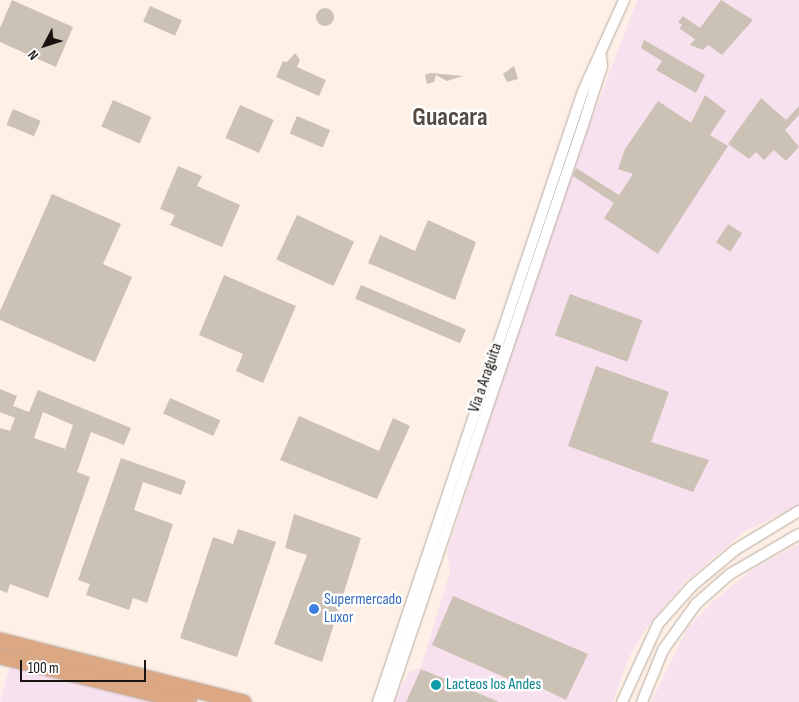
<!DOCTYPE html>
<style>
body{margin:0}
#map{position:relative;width:799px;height:702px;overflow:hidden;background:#fef0e6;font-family:"Sofia Sans Condensed",sans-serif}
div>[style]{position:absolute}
.industrial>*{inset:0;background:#f8e1ee}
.building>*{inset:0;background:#cbc1b5;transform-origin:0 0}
.round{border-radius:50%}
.roads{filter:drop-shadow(0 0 1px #b7aaa0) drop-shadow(0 0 1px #b7aaa0)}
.street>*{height:10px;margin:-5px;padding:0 5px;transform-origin:5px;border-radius:5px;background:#fff}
.primary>*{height:15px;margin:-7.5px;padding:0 7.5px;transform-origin:7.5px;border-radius:7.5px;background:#dca783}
.dots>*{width:14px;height:14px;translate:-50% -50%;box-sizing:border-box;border:2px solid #fff;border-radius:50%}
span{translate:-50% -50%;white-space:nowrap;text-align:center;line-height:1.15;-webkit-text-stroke:5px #fff;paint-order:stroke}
.street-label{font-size:16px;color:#191410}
.shop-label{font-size:16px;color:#366cbe}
.left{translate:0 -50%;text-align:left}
.culture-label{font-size:16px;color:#0d838f}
.town-label{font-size:26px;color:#554a42;font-weight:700}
.north{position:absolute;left:20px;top:20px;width:50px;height:50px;-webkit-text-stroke:4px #fff;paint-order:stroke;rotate:230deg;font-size:14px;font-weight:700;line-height:20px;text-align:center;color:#191410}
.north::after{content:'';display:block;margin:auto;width:18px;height:22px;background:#191410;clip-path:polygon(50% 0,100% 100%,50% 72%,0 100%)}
.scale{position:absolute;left:20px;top:660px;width:126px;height:22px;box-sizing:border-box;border:2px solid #191410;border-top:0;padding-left:6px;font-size:15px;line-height:18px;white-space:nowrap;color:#191410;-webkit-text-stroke:4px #fff;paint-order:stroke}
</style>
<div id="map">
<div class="industrial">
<i style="clip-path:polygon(637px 0,799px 0,799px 505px,744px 532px,685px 582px,645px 630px,628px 659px,613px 702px,393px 702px,409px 673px,421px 667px,450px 572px,447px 552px,555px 216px)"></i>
<i style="clip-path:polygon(799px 544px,799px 702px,651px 702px,687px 629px,712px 602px,754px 568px)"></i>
<i style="clip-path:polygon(11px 662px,160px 702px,0 702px)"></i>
</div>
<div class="building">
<i style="clip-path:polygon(12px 0,73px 27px,56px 67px,0 42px,0 28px)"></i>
<i style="clip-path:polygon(721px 0,753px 20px,722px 55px,708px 45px,703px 50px,690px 45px,695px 39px,679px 28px,682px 25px,678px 22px,683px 16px,700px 28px)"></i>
<i style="left:150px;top:6px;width:35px;height:17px;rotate:24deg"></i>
<i class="round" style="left:316px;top:8px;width:18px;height:18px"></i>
<i style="clip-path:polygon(644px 40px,705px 75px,696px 93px,656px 70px,662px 61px,641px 48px)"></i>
<i style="clip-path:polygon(295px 53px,300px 60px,297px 67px,326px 80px,319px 96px,276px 77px,283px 61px,287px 62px)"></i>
<i style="clip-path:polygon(514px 66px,518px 79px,507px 82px,503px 74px)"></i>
<i style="clip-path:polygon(430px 73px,463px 76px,447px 81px,436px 75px,434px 82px,427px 84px,425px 75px)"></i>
<i style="clip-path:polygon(705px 95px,726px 111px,710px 135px,728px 146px,658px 254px,604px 218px,614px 203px,573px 176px,576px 168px,619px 195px,633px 174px,618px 169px,625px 149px,658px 101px,691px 123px)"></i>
<i style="clip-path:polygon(761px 98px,786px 120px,799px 106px,799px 115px,785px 130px,799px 147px,786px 161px,774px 150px,764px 160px,756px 152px,749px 159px,728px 144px)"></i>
<i style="left:113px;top:100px;width:42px;height:29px;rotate:24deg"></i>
<i style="left:240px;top:105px;width:37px;height:36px;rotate:24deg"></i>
<i style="left:13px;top:109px;width:30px;height:17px;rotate:23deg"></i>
<i style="left:297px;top:116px;width:36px;height:19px;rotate:23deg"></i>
<i style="clip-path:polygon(178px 166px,202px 176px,197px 186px,240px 205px,222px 247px,170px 225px,175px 215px,160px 209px)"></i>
<i style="clip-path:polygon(52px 194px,121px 224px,103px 264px,132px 277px,95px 362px,0 320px,0 311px)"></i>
<i style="left:297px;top:215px;width:63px;height:49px;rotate:25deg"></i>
<i style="clip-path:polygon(428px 220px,476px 242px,455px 300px,368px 263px,380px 235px,415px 251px)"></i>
<i style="left:728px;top:224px;width:17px;height:22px;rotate:33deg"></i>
<i style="clip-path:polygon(224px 275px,296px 306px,263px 383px,236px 371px,243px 354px,199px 335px)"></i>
<i style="left:361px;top:285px;width:114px;height:15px;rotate:23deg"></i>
<i style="left:570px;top:294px;width:77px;height:44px;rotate:20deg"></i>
<i style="clip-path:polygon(596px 366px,669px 392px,651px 442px,709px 460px,693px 492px,568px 446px)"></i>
<i style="clip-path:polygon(evenodd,0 389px,17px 396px,13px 406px,29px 412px,38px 390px,131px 428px,124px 445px,91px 432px,77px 472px,90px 477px,48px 598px,10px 584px,7px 593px,0 590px,0 428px,10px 431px,15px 418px,0 412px,0 389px,43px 412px,73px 425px,65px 449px,34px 438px,43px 412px)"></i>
<i style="left:170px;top:398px;width:55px;height:17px;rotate:24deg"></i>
<i style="clip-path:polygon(299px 416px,379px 451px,393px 418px,410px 426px,377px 499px,280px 460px)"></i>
<i style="clip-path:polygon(121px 458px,186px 481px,181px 495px,143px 482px,134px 510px,173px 524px,147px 603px,133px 598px,129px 610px,86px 595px,90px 584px,78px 580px)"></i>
<i style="clip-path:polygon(294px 514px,361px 538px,322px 662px,274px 644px,307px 555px,285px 548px)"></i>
<i style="clip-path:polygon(238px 529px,276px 542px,237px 657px,180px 638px,213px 537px,233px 544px)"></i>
<i style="clip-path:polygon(453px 596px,588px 654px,566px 700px,525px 680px,522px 685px,432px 645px)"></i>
<i style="clip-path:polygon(421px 669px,499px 702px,406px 702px)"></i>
</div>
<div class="roads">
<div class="street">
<i style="left:378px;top:702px;width:644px;rotate:-71.45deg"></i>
<i style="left:583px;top:91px;width:100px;rotate:-65.7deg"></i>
<i style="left:388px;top:702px;width:609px;rotate:-71.33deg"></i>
<i style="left:583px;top:125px;width:62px;rotate:-72.1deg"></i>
<i style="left:602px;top:66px;width:10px;rotate:-96deg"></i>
<i style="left:622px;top:702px;width:86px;rotate:-65.2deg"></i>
<i style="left:658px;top:624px;width:51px;rotate:-48.2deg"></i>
<i style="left:692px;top:586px;width:56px;rotate:-39.9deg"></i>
<i style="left:735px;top:550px;width:75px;rotate:-31.4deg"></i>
<i style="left:642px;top:702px;width:56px;rotate:-68deg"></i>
<i style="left:663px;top:650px;width:57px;rotate:-54.3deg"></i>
<i style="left:696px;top:604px;width:45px;rotate:-41.4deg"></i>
<i style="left:730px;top:574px;width:80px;rotate:-30.1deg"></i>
</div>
<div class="primary">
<i style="left:0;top:640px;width:251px;rotate:14.3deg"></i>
<i style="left:0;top:656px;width:194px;rotate:13.7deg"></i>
</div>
</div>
<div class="dots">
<i style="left:314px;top:609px;background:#3f7fe0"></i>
<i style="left:436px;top:685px;background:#0f9aa8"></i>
</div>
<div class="street-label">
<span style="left:486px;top:378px;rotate:-71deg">Via a Araguita</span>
</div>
<div class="shop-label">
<span class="left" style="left:324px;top:609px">Supermercado<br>Luxor</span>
</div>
<div class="culture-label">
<span class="left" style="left:446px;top:685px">Lacteos los Andes</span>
</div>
<div class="town-label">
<span style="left:450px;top:118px">Guacara</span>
</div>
<div class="north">N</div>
<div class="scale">100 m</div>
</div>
